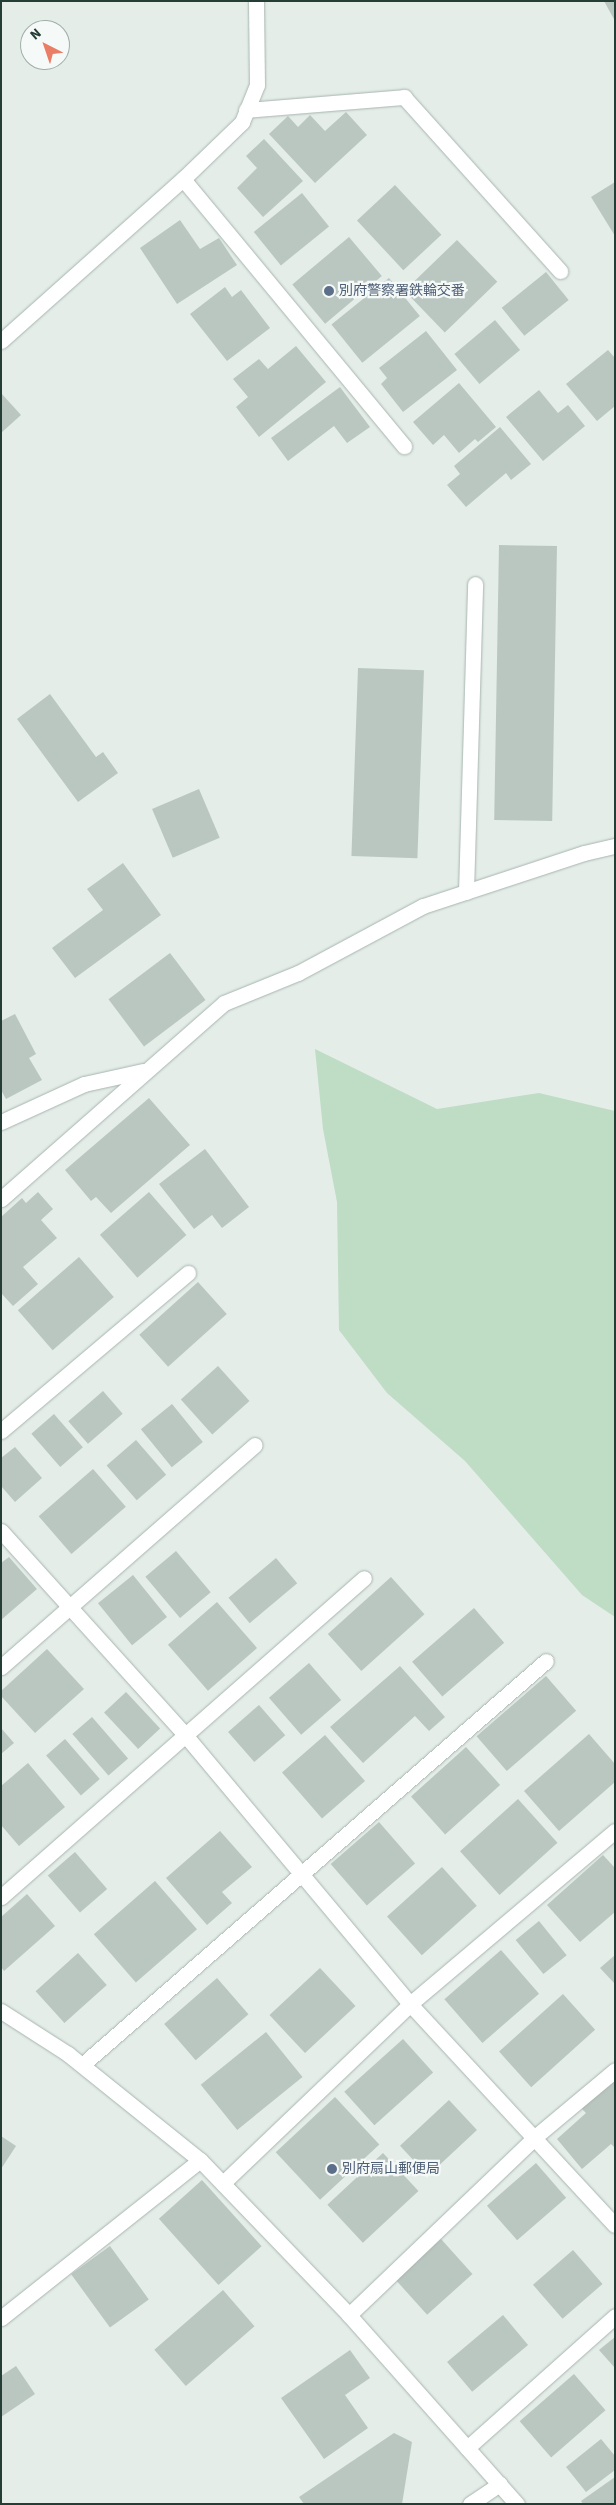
<!DOCTYPE html>
<meta charset="utf-8">
<style>
body{margin:0}
#map{position:relative;width:616px;height:2505px;overflow:hidden;background:#e4ede8;font-family:"Source Sans 3","Noto Sans JP",sans-serif}
div>[style]{position:absolute}
.green>*{inset:0;background:#bfdcc5}
.building>*{inset:0;background:#bac7c1;transform-origin:0 0}
.roads{filter:drop-shadow(0 0 1px #a7b5af) drop-shadow(0 0 1px #a7b5af)}
.lane>*{height:15px;margin:-7.5px;padding:0 7.5px;transform-origin:7.5px;border-radius:7.5px;background:#fff}
.street>*{height:15px;margin:-7.5px;padding:0 7.5px;transform-origin:7.5px;border-radius:7.5px;background:#fff}
.dots>*{width:14px;height:14px;translate:-50% -50%;box-sizing:border-box;border:2px solid #f5f9f7;border-radius:50%}
span{translate:-50% -50%;white-space:nowrap;text-align:center;line-height:1.15;-webkit-text-stroke:4.5px #f5f9f7;paint-order:stroke}
.service-label{font-size:14px;color:#4e5e75}
.left{translate:0 -50%;text-align:left}
.frame{position:absolute;inset:0;border:2px solid #243d35;pointer-events:none}
.north{position:absolute;left:20px;top:20px;width:50px;height:50px;box-sizing:border-box;background:#f5f9f7;border:1px solid #a1aea9;border-radius:50%;rotate:319deg;font-size:14px;font-weight:700;line-height:20px;text-align:center;color:#243d35}
.north::after{content:'';display:block;margin:auto;width:18px;height:22px;background:#ea7d65;clip-path:polygon(50% 0,100% 100%,50% 72%,0 100%)}
</style>
<div id="map">
<div class="green">
<i style="clip-path:polygon(315px 1049px,437px 1109px,539px 1093px,615px 1111px,615px 1617px,582px 1595px,465px 1461px,387px 1393px,339px 1330px,337px 1202px,323px 1129px)"></i>
</div>
<div class="building">
<i style="clip-path:polygon(604px 1px,615px 1px,615px 21px)"></i>
<i style="clip-path:polygon(346px 112px,367px 135px,315px 183px,269px 134px,288px 116px,298px 127px,310px 115px,325px 131px)"></i>
<i style="clip-path:polygon(264px 139px,303px 181px,263px 217px,237px 188px,257px 168px,246px 156px)"></i>
<i style="clip-path:polygon(615px 182px,615px 236px,591px 197px)"></i>
<i style="left:395px;top:185px;width:68px;height:52px;rotate:47deg"></i>
<i style="left:302px;top:193px;width:43px;height:62px;rotate:51deg"></i>
<i style="clip-path:polygon(180px 220px,200px 249px,219px 238px,237px 265px,177px 304px,140px 248px)"></i>
<i style="left:349px;top:237px;width:51px;height:74px;rotate:50deg"></i>
<i style="left:457px;top:240px;width:58px;height:73px;rotate:46deg"></i>
<i style="left:546px;top:272px;width:36px;height:57px;rotate:51deg"></i>
<i style="left:389px;top:278px;width:49px;height:74px;rotate:51deg"></i>
<i style="clip-path:polygon(225px 287px,232px 297px,241px 290px,270px 328px,227px 361px,190px 314px)"></i>
<i style="left:495px;top:320px;width:39px;height:53px;rotate:50deg"></i>
<i style="clip-path:polygon(426px 331px,457px 370px,403px 412px,381px 384px,387px 378px,379px 368px)"></i>
<i style="clip-path:polygon(296px 346px,326px 382px,259px 437px,236px 407px,248px 397px,233px 379px,259px 359px,268px 369px)"></i>
<i style="clip-path:polygon(608px 350px,615px 358px,615px 406px,597px 421px,566px 384px)"></i>
<i style="clip-path:polygon(459px 383px,496px 427px,478px 442px,475px 439px,459px 453px,444px 435px,433px 445px,413px 422px)"></i>
<i style="clip-path:polygon(340px 387px,370px 427px,347px 443px,334px 426px,288px 461px,271px 438px)"></i>
<i style="clip-path:polygon(539px 390px,558px 413px,568px 405px,585px 426px,543px 461px,506px 417px)"></i>
<i style="clip-path:polygon(1px 393px,21px 415px,1px 433px)"></i>
<i style="clip-path:polygon(500px 427px,531px 464px,511px 480px,506px 473px,466px 507px,447px 485px,460px 474px,454px 466px)"></i>
<i style="left:499px;top:545px;width:58px;height:275px;rotate:1deg"></i>
<i style="left:358px;top:668px;width:66px;height:188px;rotate:2deg"></i>
<i style="clip-path:polygon(50px 694px,96px 757px,103px 752px,118px 773px,78px 802px,17px 719px)"></i>
<i style="left:199px;top:789px;width:53px;height:51px;rotate:67deg"></i>
<i style="clip-path:polygon(123px 863px,161px 915px,75px 978px,52px 948px,103px 910px,87px 889px)"></i>
<i style="left:170px;top:953px;width:59px;height:77px;rotate:53deg"></i>
<i style="clip-path:polygon(15px 1014px,36px 1054px,29px 1058px,42px 1080px,6px 1099px,1px 1090px,1px 1021px)"></i>
<i style="clip-path:polygon(149px 1098px,190px 1145px,111px 1213px,96px 1197px,91px 1201px,65px 1170px)"></i>
<i style="clip-path:polygon(205px 1149px,249px 1207px,222px 1228px,212px 1215px,194px 1229px,159px 1184px)"></i>
<i style="clip-path:polygon(38px 1192px,53px 1209px,41px 1220px,57px 1238px,23px 1267px,38px 1284px,13px 1306px,1px 1293px,1px 1217px,22px 1198px,26px 1203px)"></i>
<i style="left:149px;top:1192px;width:57px;height:65px;rotate:49deg"></i>
<i style="left:79px;top:1257px;width:53px;height:81px;rotate:49deg"></i>
<i style="left:198px;top:1282px;width:43px;height:79px;rotate:48deg"></i>
<i style="left:218px;top:1366px;width:47px;height:50px;rotate:48deg"></i>
<i style="left:103px;top:1391px;width:30px;height:46px;rotate:49deg"></i>
<i style="left:172px;top:1404px;width:49px;height:40px;rotate:51deg"></i>
<i style="left:54px;top:1414px;width:44px;height:30px;rotate:49deg"></i>
<i style="left:136px;top:1440px;width:46px;height:39px;rotate:49deg"></i>
<i style="clip-path:polygon(15px 1447px,42px 1478px,15px 1502px,1px 1486px,1px 1458px)"></i>
<i style="left:93px;top:1469px;width:50px;height:72px;rotate:49deg"></i>
<i style="left:176px;top:1551px;width:54px;height:40px;rotate:50deg"></i>
<i style="clip-path:polygon(9px 1557px,37px 1589px,1px 1620px,1px 1563px)"></i>
<i style="left:276px;top:1558px;width:33px;height:62px;rotate:50deg"></i>
<i style="left:133px;top:1575px;width:54px;height:45px;rotate:51deg"></i>
<i style="left:391px;top:1577px;width:50px;height:85px;rotate:48deg"></i>
<i style="left:217px;top:1602px;width:61px;height:65px;rotate:49deg"></i>
<i style="left:474px;top:1608px;width:46px;height:82px;rotate:49deg"></i>
<i style="clip-path:polygon(47px 1649px,84px 1689px,35px 1733px,1px 1696px,1px 1691px)"></i>
<i style="left:309px;top:1663px;width:49px;height:53px;rotate:49deg"></i>
<i style="clip-path:polygon(400px 1666px,445px 1717px,429px 1731px,415px 1716px,363px 1763px,330px 1727px)"></i>
<i style="left:546px;top:1676px;width:46px;height:92px;rotate:49deg"></i>
<i style="left:126px;top:1692px;width:50px;height:30px;rotate:47deg"></i>
<i style="left:259px;top:1705px;width:40px;height:41px;rotate:49deg"></i>
<i style="left:92px;top:1717px;width:55px;height:26px;rotate:49deg"></i>
<i style="clip-path:polygon(1px 1728px,14px 1743px,1px 1754px)"></i>
<i style="clip-path:polygon(589px 1734px,615px 1764px,615px 1782px,559px 1831px,524px 1791px)"></i>
<i style="left:325px;top:1735px;width:61px;height:57px;rotate:49deg"></i>
<i style="left:65px;top:1739px;width:53px;height:25px;rotate:49deg"></i>
<i style="left:466px;top:1747px;width:51px;height:74px;rotate:48deg"></i>
<i style="clip-path:polygon(28px 1763px,65px 1807px,19px 1846px,1px 1825px,1px 1786px)"></i>
<i style="left:518px;top:1799px;width:59px;height:78px;rotate:48deg"></i>
<i style="left:379px;top:1822px;width:55px;height:64px;rotate:49deg"></i>
<i style="clip-path:polygon(220px 1831px,252px 1867px,222px 1892px,232px 1903px,207px 1925px,166px 1878px)"></i>
<i style="left:75px;top:1852px;width:49px;height:36px;rotate:49deg"></i>
<i style="clip-path:polygon(603px 1855px,615px 1868px,615px 1912px,580px 1942px,547px 1905px)"></i>
<i style="left:442px;top:1867px;width:52px;height:74px;rotate:48deg"></i>
<i style="left:155px;top:1881px;width:64px;height:81px;rotate:49deg"></i>
<i style="clip-path:polygon(27px 1894px,55px 1926px,4px 1971px,1px 1967px,1px 1917px)"></i>
<i style="left:539px;top:1921px;width:44px;height:30px;rotate:51deg"></i>
<i style="left:501px;top:1950px;width:58px;height:75px;rotate:49deg"></i>
<i style="left:78px;top:1953px;width:43px;height:57px;rotate:48deg"></i>
<i style="clip-path:polygon(615px 1955px,615px 1984px,600px 1968px)"></i>
<i style="left:320px;top:1968px;width:52px;height:69px;rotate:47deg"></i>
<i style="left:217px;top:1978px;width:48px;height:70px;rotate:49deg"></i>
<i style="left:563px;top:1994px;width:48px;height:86px;rotate:48deg"></i>
<i style="left:266px;top:2032px;width:58px;height:84px;rotate:51deg"></i>
<i style="left:403px;top:2039px;width:45px;height:79px;rotate:48deg"></i>
<i style="clip-path:polygon(615px 2080px,615px 2148px,611px 2144px,582px 2169px,557px 2139px,586px 2113px,581px 2108px)"></i>
<i style="left:335px;top:2097px;width:65px;height:81px;rotate:47deg"></i>
<i style="left:449px;top:2100px;width:41px;height:67px;rotate:47deg"></i>
<i style="clip-path:polygon(1px 2136px,16px 2146px,1px 2169px)"></i>
<i style="left:383px;top:2153px;width:52px;height:76px;rotate:47deg"></i>
<i style="left:536px;top:2163px;width:46px;height:65px;rotate:49deg"></i>
<i style="left:202px;top:2180px;width:89px;height:58px;rotate:48deg"></i>
<i style="left:441px;top:2239px;width:47px;height:61px;rotate:48deg"></i>
<i style="left:110px;top:2246px;width:66px;height:48px;rotate:54deg"></i>
<i style="left:573px;top:2250px;width:45px;height:53px;rotate:49deg"></i>
<i style="left:223px;top:2290px;width:48px;height:91px;rotate:49deg"></i>
<i style="left:503px;top:2315px;width:39px;height:73px;rotate:50deg"></i>
<i style="clip-path:polygon(615px 2337px,615px 2368px,599px 2350px)"></i>
<i style="clip-path:polygon(350px 2350px,370px 2378px,345px 2395px,368px 2428px,324px 2459px,281px 2398px)"></i>
<i style="clip-path:polygon(16px 2366px,35px 2394px,1px 2417px,1px 2376px)"></i>
<i style="left:574px;top:2374px;width:48px;height:72px;rotate:49deg"></i>
<i style="clip-path:polygon(394px 2433px,412px 2442px,402px 2504px,304px 2504px,299px 2497px)"></i>
<i style="clip-path:polygon(601px 2439px,615px 2456px,615px 2470px,586px 2492px,566px 2467px)"></i>
<i style="clip-path:polygon(615px 2477px,615px 2504px,583px 2504px,581px 2501px)"></i>
</div>
<div class="roads">
<div class="lane">
<i style="left:466px;top:892px;width:308px;rotate:-88.3deg"></i>
</div>
<div class="street">
<i style="left:246px;top:110px;width:159px;rotate:-4.7deg"></i>
<i style="left:404px;top:97px;width:234px;rotate:48.1deg"></i>
<i style="left:183px;top:179px;width:347px;rotate:50.4deg"></i>
<i style="left:1px;top:341px;width:244px;rotate:-41.7deg"></i>
<i style="left:183px;top:179px;width:82px;rotate:-44deg"></i>
<i style="left:242px;top:122px;width:40px;rotate:-68deg"></i>
<i style="left:257px;top:85px;width:84px;rotate:-90.7deg"></i>
<i style="left:1px;top:1122px;width:91px;rotate:-24.6deg"></i>
<i style="left:84px;top:1084px;width:60px;rotate:-12.4deg"></i>
<i style="left:1px;top:1199px;width:297px;rotate:-41.3deg"></i>
<i style="left:224px;top:1003px;width:80px;rotate:-22.1deg"></i>
<i style="left:298px;top:973px;width:142px;rotate:-28.2deg"></i>
<i style="left:423px;top:906px;width:169px;rotate:-18.2deg"></i>
<i style="left:584px;top:853px;width:32px;rotate:-13deg"></i>
<i style="left:1px;top:1431px;width:245px;rotate:-40.2deg"></i>
<i style="left:1px;top:1531px;width:276px;rotate:47.9deg"></i>
<i style="left:186px;top:1736px;width:349px;rotate:50.1deg"></i>
<i style="left:410px;top:2004px;width:301px;rotate:47.2deg"></i>
<i style="left:1px;top:1667px;width:337px;rotate:-41.2deg"></i>
<i style="left:1px;top:1897px;width:483px;rotate:-41.3deg"></i>
<i style="left:1px;top:2011px;width:80px;rotate:32.7deg"></i>
<i style="left:68px;top:2054px;width:169px;rotate:38.8deg"></i>
<i style="left:200px;top:2160px;width:215px;rotate:46.1deg"></i>
<i style="left:349px;top:2315px;width:253px;rotate:48.4deg"></i>
<i style="left:82px;top:2065px;width:615px;rotate:-41.05deg"></i>
<i style="left:223px;top:2183px;width:259px;rotate:-43.7deg"></i>
<i style="left:410px;top:2004px;width:268px;rotate:-40.2deg"></i>
<i style="left:349px;top:2315px;width:257px;rotate:-43.7deg"></i>
<i style="left:535px;top:2137px;width:104px;rotate:-39.9deg"></i>
<i style="left:1px;top:2318px;width:254px;rotate:-38.4deg"></i>
<i style="left:467px;top:2448px;width:198px;rotate:-41.7deg"></i>
<i style="left:470px;top:2504px;width:36px;rotate:-34deg"></i>
</div>
</div>
<div class="dots">
<i style="left:329px;top:291px;background:#5c6f8a"></i>
<i style="left:332px;top:2169px;background:#5c6f8a"></i>
</div>
<div class="service-label">
<span class="left" style="left:339px;top:291px">別府警察署鉄輪交番</span>
<span class="left" style="left:342px;top:2169px">別府扇山郵便局</span>
</div>
<div class="frame"></div>
<div class="north">N</div>
</div>
